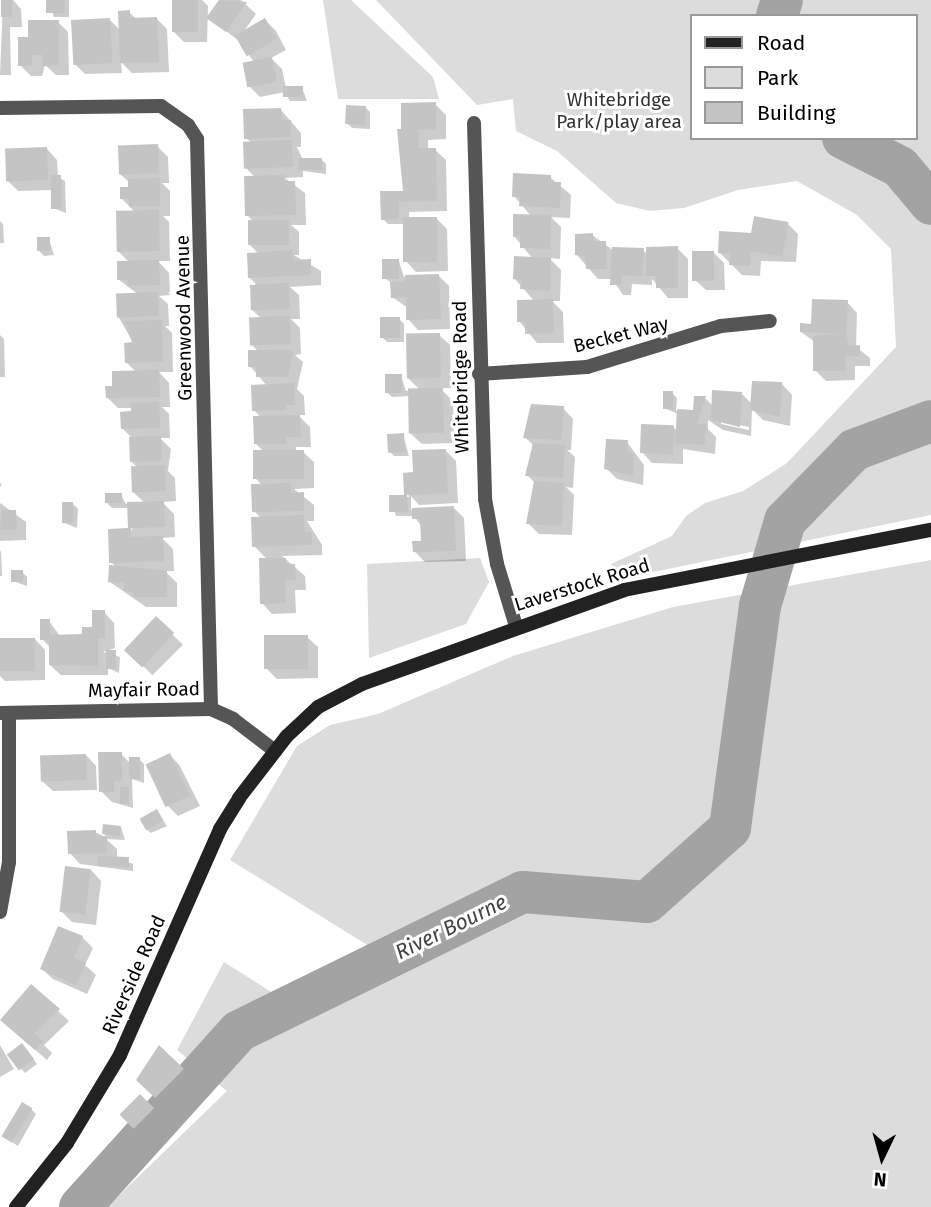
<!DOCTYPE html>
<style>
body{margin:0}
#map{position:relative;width:931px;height:1207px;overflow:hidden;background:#fff;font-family:"Fira Sans",sans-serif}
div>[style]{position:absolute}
.green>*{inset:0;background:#dcdcdc}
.shadow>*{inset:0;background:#0003;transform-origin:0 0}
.river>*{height:42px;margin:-21px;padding:0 21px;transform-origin:21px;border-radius:21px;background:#a3a3a3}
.building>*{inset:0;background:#c4c4c4;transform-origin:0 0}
.street>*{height:14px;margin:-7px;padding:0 7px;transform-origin:7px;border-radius:7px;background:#555}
.secondary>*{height:14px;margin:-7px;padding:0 7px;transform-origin:7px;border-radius:7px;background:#222}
span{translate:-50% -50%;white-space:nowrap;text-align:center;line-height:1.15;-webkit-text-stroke:6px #fff;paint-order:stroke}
.park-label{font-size:19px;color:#333}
.street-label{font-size:19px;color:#000}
.water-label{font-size:21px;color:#444;font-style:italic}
.legend{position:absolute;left:690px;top:14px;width:228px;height:126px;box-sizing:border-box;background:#fff;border:2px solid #999;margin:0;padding:9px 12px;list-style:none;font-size:21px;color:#000}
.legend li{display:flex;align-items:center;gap:14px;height:35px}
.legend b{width:35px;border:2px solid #999}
.north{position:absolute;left:847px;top:1123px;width:70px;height:70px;-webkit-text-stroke:5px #fff;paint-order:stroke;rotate:185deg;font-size:19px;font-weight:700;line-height:28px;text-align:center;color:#000}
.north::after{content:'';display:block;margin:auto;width:24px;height:32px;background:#000;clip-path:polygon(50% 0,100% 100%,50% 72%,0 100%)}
</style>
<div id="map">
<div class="green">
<i style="clip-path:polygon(323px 0,351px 0,433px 77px,439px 99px,338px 99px)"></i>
<i style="clip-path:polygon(evenodd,376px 0,931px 0,931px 515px,619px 579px,611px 564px,672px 536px,686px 516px,705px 503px,743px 491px,787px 463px,896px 347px,891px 249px,857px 215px,797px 181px,738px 190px,684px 208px,650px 211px,616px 203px,557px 151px,516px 131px,513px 99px,477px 105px,376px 0,691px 16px,915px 16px,915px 138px,691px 138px,691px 16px)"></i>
<i style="clip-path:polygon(480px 558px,489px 582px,466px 624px,369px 658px,367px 564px)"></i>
<i style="clip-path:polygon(931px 560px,931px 1207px,107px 1207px,227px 1091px,177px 1050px,224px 962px,276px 995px,372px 948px,230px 860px,297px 746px,330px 725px,378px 714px,513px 656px,673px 607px)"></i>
</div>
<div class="shadow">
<i style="clip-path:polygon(3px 0,13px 0,21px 9px,22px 27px,10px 27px,11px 75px,0 75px)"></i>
<i style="clip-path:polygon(48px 0,69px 0,69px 17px,54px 17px)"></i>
<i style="clip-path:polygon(174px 0,202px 0,208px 6px,207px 42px,184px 42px,173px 31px)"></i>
<i style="clip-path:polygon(221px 0,241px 0,256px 14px,244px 31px,265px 20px,276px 31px,286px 50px,271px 58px,282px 69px,286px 88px,302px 88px,307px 101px,290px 101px,285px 92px,260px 97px,249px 86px,254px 62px,238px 40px,208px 18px)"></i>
<i style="clip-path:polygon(129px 12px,137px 20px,157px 19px,167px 29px,169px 72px,132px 73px,121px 62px,122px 73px,85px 74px,74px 63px,110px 20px,120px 30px)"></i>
<i style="clip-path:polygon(58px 22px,68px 32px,69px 75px,56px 75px,45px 65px,42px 76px,31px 76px,20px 65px,30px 38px)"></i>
<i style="clip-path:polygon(435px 104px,446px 115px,446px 139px,428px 140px,428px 150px,435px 150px,446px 160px,447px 211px,409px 212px,409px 219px,436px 218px,447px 229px,448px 271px,416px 272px,406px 261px,404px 224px,388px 224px,383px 219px,405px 192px,403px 131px)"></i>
<i style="clip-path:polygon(365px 107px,370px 112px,370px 129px,352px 128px,347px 123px)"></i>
<i style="clip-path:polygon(281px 110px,301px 133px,301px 147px,297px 147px,303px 160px,321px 159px,326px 164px,326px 174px,303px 171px,303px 177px,285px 178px,305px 193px,306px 225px,291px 225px,299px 232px,299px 255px,294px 255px,321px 271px,321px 285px,290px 287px,299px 295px,300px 319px,291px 319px,300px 328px,301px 354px,295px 355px,303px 362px,297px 389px,304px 396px,305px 415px,298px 415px,310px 427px,311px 447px,296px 447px,296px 452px,303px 452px,314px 462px,314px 488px,294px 489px,314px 505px,314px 521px,307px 521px,322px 545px,322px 555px,282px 556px,305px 576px,306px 590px,295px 590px,296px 613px,272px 614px,262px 603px,268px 560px,254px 546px,261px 518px,254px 511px,262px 485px,255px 478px,264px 452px,256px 444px,261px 418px,254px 410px,267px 386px,250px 366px,259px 352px,252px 345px,261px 318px,252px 310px,258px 286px,250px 278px,259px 254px,250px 245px,254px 222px,247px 215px,255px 177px,246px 168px,252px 143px,246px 138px)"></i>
<i style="clip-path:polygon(157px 146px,168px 157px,169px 183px,162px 183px,170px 191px,170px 216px,163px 216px,169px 222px,170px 261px,158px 261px,169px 273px,170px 295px,159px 296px,168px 304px,169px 326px,165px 326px,172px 333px,173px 372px,159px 372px,169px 383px,170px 407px,162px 407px,169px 414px,170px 438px,160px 438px,171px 449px,168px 471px,175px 478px,176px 501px,162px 502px,174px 514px,175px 537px,162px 538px,173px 549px,174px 571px,165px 571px,177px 583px,177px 607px,146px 607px,110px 582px,116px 567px,111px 562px,110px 531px,132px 530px,129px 508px,112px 508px,107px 503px,121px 495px,126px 504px,145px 503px,133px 492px,138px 468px,131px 461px,133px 439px,122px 428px,133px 408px,118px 408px,107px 397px,137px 373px,127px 363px,134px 344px,118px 316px,138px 294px,119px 280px,130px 263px,118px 251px,135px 212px,122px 199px,130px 183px,120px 174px)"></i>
<i style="clip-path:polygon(47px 149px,57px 160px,58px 177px,65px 181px,66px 213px,53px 208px,53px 190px,18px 191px,8px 181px)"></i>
<i style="clip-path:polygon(550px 177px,571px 195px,570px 218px,551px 217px,561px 227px,560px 259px,549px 258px,561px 270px,560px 301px,552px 301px,563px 312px,564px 343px,537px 343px,519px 321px,535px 302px,515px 279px,533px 259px,514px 236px,531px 216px,514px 196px)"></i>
<i style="clip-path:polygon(756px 218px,787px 223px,798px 234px,796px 262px,761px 261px,760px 276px,742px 275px,720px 253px,721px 233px,755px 235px)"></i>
<i style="clip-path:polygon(0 221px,3px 224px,4px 243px,0 243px)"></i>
<i style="clip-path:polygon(592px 235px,614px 251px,643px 250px,648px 255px,677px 248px,688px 259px,688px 298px,668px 298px,652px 279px,652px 285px,632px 284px,631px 295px,623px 295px,612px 279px,598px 279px,577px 255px)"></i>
<i style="clip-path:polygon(49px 239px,54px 255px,44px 256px,39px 251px)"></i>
<i style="clip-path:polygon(713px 252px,724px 263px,725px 290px,706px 290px,695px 280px)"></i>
<i style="clip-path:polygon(399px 261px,404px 277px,439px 276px,449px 286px,450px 329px,418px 330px,408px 319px,408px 308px,392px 297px,392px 283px,384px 278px)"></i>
<i style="clip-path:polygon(847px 302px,857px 313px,856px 347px,870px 358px,870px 366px,855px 366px,855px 380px,826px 381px,815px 370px,815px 342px,801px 332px)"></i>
<i style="clip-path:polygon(399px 319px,404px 324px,404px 342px,387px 342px,382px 337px)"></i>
<i style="clip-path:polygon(0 335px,4px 339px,5px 377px,0 377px)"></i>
<i style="clip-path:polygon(439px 335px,450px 345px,451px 388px,440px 388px,453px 401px,454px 443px,422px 444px,411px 434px,410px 396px,392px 397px,387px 392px,401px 376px,406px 391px,421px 391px,408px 378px)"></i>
<i style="clip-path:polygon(evenodd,782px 384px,792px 395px,790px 426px,763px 420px,752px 409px,751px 436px,723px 430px,708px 420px,708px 429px,716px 437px,715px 454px,683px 449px,683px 464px,652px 463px,642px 452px,673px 427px,677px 431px,678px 414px,664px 408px,672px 393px,677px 398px,676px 411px,695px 412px,705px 398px,713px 406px,741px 393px,752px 404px,782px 384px,721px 421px,749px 427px,749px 430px,721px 424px,721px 421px)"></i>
<i style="clip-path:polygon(563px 408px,573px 419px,571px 450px,567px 450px,575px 457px,573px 488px,566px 487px,574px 495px,572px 535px,539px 534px,528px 523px,535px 483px,527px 475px,534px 446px,525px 437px)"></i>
<i style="clip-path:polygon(403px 435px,409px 456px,394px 456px,389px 451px)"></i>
<i style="clip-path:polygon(627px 442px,644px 465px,643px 485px,617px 479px,606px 468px)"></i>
<i style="clip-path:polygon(446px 451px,456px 461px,458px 503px,419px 505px,411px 496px,411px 510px,454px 508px,464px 518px,466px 561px,425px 562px,415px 552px,423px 543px,422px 527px,414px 516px,396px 516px,390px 497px,409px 497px,405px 474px,414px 474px)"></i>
<i style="left:0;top:483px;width:2px;height:15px;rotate:27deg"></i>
<i style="clip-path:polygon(0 503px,26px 522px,26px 540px,0 541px)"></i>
<i style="clip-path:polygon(73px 504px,78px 509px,77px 528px,62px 522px)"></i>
<i style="clip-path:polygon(0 550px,1px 552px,2px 576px,0 576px)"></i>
<i style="clip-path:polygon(22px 572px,27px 577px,27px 586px,13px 581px)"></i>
<i style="clip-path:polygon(104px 612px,114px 623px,115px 648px,103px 652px,120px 657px,119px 673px,108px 668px,108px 675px,61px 675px,50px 665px,50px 647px,42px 639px,49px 621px,60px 636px,84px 636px,94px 629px)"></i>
<i style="left:156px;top:618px;width:38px;height:43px;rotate:45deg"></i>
<i style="clip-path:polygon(307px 637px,318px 647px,318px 678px,277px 679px,266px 668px)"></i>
<i style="clip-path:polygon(35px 639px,45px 650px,45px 680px,5px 681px,0 676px,0 640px)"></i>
<i style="clip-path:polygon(121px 754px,131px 764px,139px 759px,144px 764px,144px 783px,132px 779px,133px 808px,112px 802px,101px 791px)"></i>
<i style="clip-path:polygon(86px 755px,96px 766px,97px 790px,53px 791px,42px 781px)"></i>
<i style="clip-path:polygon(170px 755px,180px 766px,200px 806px,178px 816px,168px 806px)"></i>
<i style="clip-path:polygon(157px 811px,167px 826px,151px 833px,146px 829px)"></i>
<i style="clip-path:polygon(121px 827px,125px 840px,106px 839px,117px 849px,117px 858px,133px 864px,133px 871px,80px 864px,70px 853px,95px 832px,108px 838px,104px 834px)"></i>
<i style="clip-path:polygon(91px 870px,101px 881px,96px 925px,72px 922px,61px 911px)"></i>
<i style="clip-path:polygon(82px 937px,93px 948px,85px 965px,96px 975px,87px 994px,53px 979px,42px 969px)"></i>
<i style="clip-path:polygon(31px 986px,69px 1021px,44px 1045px,52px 1053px,47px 1060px,12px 1030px)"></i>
<i style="clip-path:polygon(0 1045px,14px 1069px,0 1077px)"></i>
<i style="clip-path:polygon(160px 1048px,193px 1081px,167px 1108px,139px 1080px)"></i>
<i style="clip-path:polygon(27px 1050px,37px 1064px,25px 1073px,20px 1068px)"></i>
<i style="left:140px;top:1096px;width:25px;height:25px;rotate:47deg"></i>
<i style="clip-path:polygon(31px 1109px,36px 1114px,18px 1146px,4px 1137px)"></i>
</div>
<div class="river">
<i style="left:777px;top:16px;width:17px;rotate:-73deg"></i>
<i style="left:843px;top:138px;width:64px;rotate:27deg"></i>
<i style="left:900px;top:167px;width:48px;rotate:50deg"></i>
<i style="left:80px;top:1207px;width:237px;rotate:-47.9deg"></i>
<i style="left:239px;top:1031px;width:316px;rotate:-26.1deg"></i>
<i style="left:523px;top:892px;width:124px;rotate:4.6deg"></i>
<i style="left:647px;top:902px;width:111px;rotate:-41.7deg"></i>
<i style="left:730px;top:828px;width:224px;rotate:-82.3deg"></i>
<i style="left:760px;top:606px;width:89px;rotate:-73.6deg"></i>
<i style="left:785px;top:521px;width:99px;rotate:-45.8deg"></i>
<i style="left:854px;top:450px;width:82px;rotate:-20.6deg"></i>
</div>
<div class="building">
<i style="left:1px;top:0;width:11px;height:17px"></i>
<i style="left:46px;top:0;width:19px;height:13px"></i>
<i style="left:172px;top:0;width:26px;height:32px"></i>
<i style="clip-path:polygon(219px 0,247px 2px,226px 32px,206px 18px)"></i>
<i style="clip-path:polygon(130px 10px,130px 18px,157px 17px,159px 62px,120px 63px,118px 11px)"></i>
<i style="left:110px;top:18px;width:45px;height:39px;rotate:87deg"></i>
<i style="left:265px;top:18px;width:24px;height:35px;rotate:60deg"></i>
<i style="clip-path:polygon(28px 20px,59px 20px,59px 65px,43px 66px,43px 55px,32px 55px,32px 66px,18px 66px,18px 37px,28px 37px)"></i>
<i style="left:272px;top:57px;width:25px;height:30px;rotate:79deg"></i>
<i style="left:283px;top:86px;width:20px;height:11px"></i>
<i style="clip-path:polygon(436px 102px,436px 129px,418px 130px,419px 148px,436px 148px,437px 201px,399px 202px,399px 219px,381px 220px,380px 191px,403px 191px,397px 129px,401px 129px,401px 103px)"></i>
<i style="left:346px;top:105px;width:20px;height:19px;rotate:3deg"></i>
<i style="clip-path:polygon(281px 108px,282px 120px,291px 120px,291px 137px,244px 139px,243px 109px)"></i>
<i style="left:292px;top:140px;width:27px;height:49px;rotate:88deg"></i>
<i style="left:158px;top:144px;width:29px;height:40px;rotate:88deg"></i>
<i style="left:47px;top:147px;width:33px;height:42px;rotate:88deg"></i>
<i style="left:299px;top:158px;width:23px;height:12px"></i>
<i style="clip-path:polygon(513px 173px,551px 175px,551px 182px,561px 182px,560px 208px,519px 206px,520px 197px,512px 197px)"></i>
<i style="left:51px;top:175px;width:10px;height:34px"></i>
<i style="clip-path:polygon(284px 175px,284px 181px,295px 181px,296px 215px,245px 216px,244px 176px)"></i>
<i style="clip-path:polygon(160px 178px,160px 206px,129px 206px,129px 199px,120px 199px,120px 187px,128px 187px,128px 179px)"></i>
<i style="left:159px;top:210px;width:41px;height:43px;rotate:89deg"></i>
<i style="clip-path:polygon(513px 214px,551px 215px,550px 249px,520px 248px,520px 237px,513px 237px)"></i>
<i style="left:754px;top:216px;width:35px;height:35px;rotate:10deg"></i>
<i style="left:403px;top:217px;width:34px;height:45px"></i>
<i style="left:289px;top:220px;width:25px;height:41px;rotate:90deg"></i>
<i style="clip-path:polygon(719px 231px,752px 233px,750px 266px,729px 265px,730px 254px,718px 253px)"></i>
<i style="clip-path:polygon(593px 233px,593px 241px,606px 241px,607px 269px,586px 269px,585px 256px,575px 255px,575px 234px)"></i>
<i style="left:37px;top:237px;width:13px;height:14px"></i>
<i style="clip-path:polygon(678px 246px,678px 288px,656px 288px,656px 276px,646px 276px,646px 247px)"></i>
<i style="clip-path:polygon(612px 247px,644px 248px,642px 276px,622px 275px,621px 285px,610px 285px)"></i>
<i style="clip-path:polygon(293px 250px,293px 260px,311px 259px,311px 275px,248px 278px,247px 253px)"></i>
<i style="left:692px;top:251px;width:22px;height:30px"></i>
<i style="clip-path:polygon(514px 256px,551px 258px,550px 291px,520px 289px,521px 280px,513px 279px)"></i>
<i style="left:382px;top:259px;width:17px;height:20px"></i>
<i style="clip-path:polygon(159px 260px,160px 285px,127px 286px,127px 280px,117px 280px,117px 261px)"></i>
<i style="clip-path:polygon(439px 274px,441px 319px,406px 320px,406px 297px,391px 298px,390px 282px,405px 282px,405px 275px)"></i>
<i style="left:289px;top:283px;width:26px;height:39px;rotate:88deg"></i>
<i style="left:158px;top:292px;width:24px;height:42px;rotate:88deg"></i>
<i style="clip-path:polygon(553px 299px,554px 333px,525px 334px,525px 322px,517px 322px,517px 300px)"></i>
<i style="clip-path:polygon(812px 299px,848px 300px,846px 335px,850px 346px,860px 345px,860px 356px,845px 356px,845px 371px,813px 371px,813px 336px,843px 334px,800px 332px,800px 323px,811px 324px)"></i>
<i style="left:290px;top:316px;width:28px;height:41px;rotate:88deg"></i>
<i style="left:400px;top:317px;width:21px;height:20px;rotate:90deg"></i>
<i style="clip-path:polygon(162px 320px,163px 362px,125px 363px,124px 343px,132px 342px,124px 321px)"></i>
<i style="left:440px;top:333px;width:45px;height:34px;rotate:89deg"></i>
<i style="clip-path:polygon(248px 350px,293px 350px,288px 377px,256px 377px,256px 367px,248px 367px)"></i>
<i style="clip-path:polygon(159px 370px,160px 397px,106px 398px,105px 386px,112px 386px,112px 371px)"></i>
<i style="left:385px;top:374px;width:17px;height:19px"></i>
<i style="clip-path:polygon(752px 381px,782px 382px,780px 417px,750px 410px)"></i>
<i style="clip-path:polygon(294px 383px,295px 405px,286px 405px,286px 410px,252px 411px,251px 385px)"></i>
<i style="left:443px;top:388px;width:45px;height:35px;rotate:89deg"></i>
<i style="clip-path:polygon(712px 390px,742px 392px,740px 427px,711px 420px)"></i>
<i style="left:663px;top:391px;width:10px;height:18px"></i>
<i style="clip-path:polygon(694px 396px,706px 396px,697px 424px,706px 424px,705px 445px,675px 443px,677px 409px,693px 410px)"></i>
<i style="clip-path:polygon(159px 402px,160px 428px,121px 429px,120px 412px,131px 411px,131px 403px)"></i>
<i style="clip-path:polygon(531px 404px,564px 406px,561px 440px,523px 438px)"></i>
<i style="clip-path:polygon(300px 415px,301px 437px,286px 437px,287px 444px,254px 444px,253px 416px)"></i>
<i style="left:641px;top:424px;width:33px;height:29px;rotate:2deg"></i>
<i style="left:404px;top:433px;width:19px;height:17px;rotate:87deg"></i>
<i style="left:161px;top:436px;width:25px;height:32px;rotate:88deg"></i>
<i style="clip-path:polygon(606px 439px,628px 440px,627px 453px,634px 453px,633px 476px,604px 469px)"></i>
<i style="clip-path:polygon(533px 443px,565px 445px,563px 478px,525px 476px)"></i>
<i style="clip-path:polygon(446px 449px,448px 493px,407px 495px,408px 512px,389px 512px,389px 495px,404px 495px,403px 473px,413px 472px,412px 450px)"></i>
<i style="left:253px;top:450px;width:51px;height:29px"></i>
<i style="left:165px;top:465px;width:26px;height:34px;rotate:88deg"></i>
<i style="clip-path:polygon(534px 481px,564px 483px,562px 526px,526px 524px)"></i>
<i style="clip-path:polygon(291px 483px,291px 493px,304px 492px,304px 511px,252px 512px,251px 484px)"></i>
<i style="left:122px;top:493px;width:10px;height:17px;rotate:90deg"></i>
<i style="clip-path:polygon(3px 501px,3px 510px,16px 510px,17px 530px,0 530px)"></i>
<i style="clip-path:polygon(164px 501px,165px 527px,131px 528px,131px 537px,163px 536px,164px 561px,109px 563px,108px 529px,128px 528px,127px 502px)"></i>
<i style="left:62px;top:502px;width:11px;height:21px"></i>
<i style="clip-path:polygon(454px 506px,456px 551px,413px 552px,412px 541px,421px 541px,420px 519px,412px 519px,412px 508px)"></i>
<i style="clip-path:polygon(304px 515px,305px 532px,312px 532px,312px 545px,252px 547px,251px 517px)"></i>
<i style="clip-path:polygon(259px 558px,286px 558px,286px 564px,295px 564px,296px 580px,285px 580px,286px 603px,260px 604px)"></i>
<i style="clip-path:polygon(109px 565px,167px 571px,167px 597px,134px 597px,134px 592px,124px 591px,124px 583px,108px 582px)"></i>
<i style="left:11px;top:570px;width:12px;height:12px"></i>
<i style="clip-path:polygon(92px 610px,105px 610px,105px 638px,98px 638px,98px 666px,49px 665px,49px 640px,40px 640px,40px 619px,50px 619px,50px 635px,82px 634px,82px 627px,92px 627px)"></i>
<i style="left:156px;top:616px;width:25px;height:47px;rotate:43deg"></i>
<i style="left:264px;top:635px;width:44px;height:34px"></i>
<i style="left:0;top:638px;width:35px;height:33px"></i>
<i style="left:106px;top:650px;width:10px;height:19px"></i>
<i style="clip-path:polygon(98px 752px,122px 752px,122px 781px,114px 781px,114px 792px,99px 792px)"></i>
<i style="left:170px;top:753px;width:47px;height:27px;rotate:65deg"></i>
<i style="left:86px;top:754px;width:26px;height:46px;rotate:88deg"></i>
<i style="left:129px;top:757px;width:11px;height:22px"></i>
<i style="left:120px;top:787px;width:9px;height:17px"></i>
<i style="left:157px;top:809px;width:13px;height:20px;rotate:61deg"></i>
<i style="left:103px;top:824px;width:18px;height:10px;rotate:6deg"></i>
<i style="clip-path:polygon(96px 830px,96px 837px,107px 836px,107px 853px,68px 854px,67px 831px)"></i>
<i style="left:98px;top:856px;width:31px;height:10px;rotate:2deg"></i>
<i style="left:65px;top:866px;width:26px;height:46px;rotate:7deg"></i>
<i style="clip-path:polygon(58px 926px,83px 936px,74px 958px,86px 963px,76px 985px,40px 969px)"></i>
<i style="clip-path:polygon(31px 984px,60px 1009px,34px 1033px,43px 1041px,35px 1050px,0 1020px)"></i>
<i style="left:22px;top:1043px;width:20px;height:19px;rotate:53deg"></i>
<i style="clip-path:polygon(159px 1045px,184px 1069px,155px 1098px,136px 1080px)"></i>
<i style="left:140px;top:1094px;width:20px;height:29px;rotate:45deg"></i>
<i style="left:22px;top:1102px;width:12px;height:40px;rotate:31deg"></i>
</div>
<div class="street">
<i style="left:0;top:108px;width:161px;rotate:-0.7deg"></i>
<i style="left:161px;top:106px;width:33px;rotate:35deg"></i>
<i style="left:188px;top:125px;width:17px;rotate:57deg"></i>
<i style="left:197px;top:139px;width:570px;rotate:88.59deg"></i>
<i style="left:474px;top:123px;width:376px;rotate:88.3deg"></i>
<i style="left:485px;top:499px;width:66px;rotate:79.5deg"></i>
<i style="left:497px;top:564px;width:65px;rotate:73deg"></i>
<i style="left:479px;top:374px;width:108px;rotate:-3.7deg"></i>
<i style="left:587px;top:367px;width:140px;rotate:-17deg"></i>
<i style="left:721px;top:326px;width:49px;rotate:-5.8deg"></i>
<i style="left:0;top:713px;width:211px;rotate:-1.1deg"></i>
<i style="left:211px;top:709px;width:24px;rotate:24deg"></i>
<i style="left:233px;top:719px;width:53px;rotate:37.3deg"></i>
<i style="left:0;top:912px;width:51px;rotate:-79.8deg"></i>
<i style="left:9px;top:862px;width:149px;rotate:-90deg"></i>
</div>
<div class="secondary">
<i style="left:16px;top:1207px;width:82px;rotate:-51.4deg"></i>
<i style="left:67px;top:1143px;width:103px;rotate:-58.9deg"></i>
<i style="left:120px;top:1055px;width:247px;rotate:-66.1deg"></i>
<i style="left:220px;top:829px;width:36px;rotate:-58deg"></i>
<i style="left:239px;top:798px;width:78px;rotate:-52.3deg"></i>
<i style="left:287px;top:736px;width:42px;rotate:-43.1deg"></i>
<i style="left:318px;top:707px;width:50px;rotate:-27.6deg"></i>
<i style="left:362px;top:684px;width:278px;rotate:-19.7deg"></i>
<i style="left:624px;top:590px;width:313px;rotate:-11.1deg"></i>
</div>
<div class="park-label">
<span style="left:619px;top:111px">Whitebridge<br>Park/play area</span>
</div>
<div class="street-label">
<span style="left:184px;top:318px;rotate:-91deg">Greenwood Avenue</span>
<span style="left:621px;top:335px;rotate:-14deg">Becket Way</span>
<span style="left:461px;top:377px;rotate:-91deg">Whitebridge Road</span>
<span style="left:582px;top:585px;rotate:-17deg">Laverstock Road</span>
<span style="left:144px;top:690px;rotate:-1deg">Mayfair Road</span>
<span style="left:134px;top:975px;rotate:-66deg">Riverside Road</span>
</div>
<div class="water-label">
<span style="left:451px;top:927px;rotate:-26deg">River Bourne</span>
</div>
<ul class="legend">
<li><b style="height:9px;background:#222"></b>Road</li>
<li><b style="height:19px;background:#dcdcdc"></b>Park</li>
<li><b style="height:19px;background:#c4c4c4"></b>Building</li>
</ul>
<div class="north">N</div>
</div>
